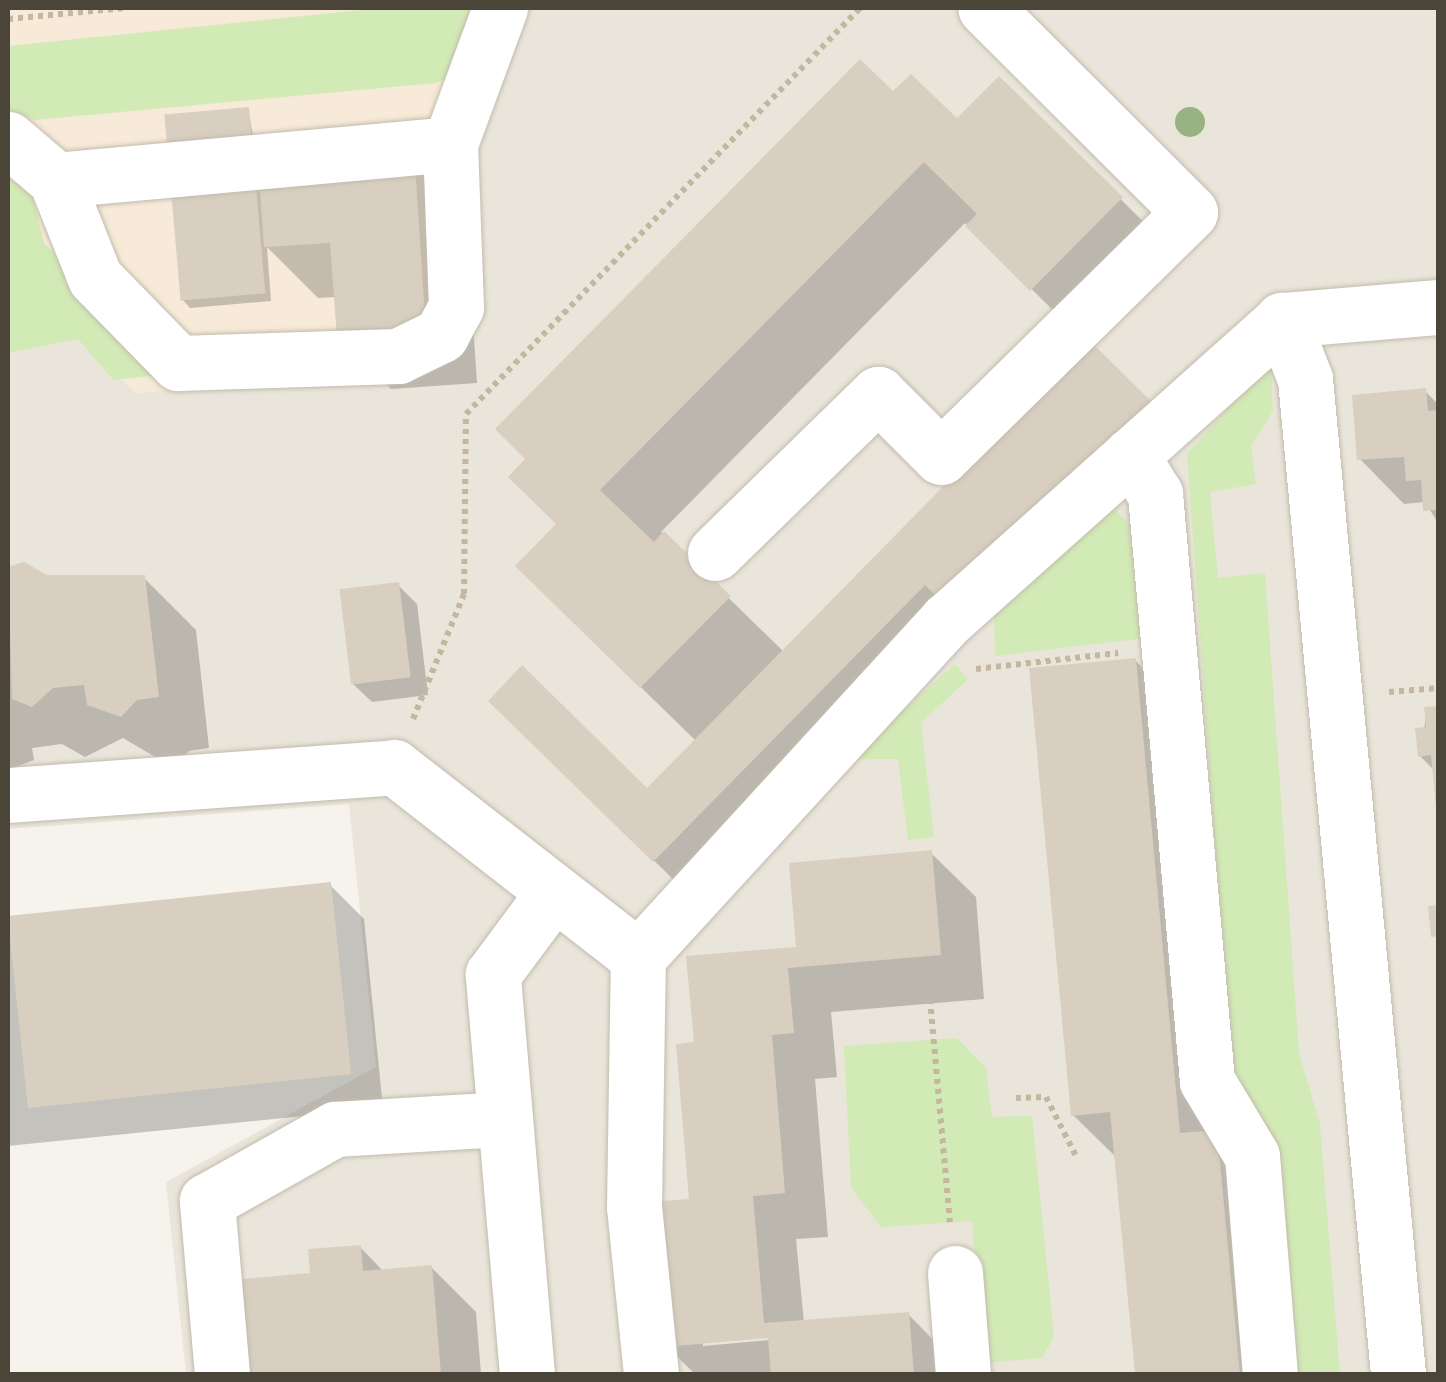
<!DOCTYPE html>
<style>
body{margin:0}
#map{position:relative;width:1446px;height:1382px;overflow:hidden;background:#f6f3ec;font-family:"Fira Sans Condensed",sans-serif}
div>[style]{position:absolute}
.residential>*{inset:0;background:#eae5da}
.commercial>*{inset:0;background:#f7ead8}
.green>*{inset:0;background:#d2eab5}
.shadow>*{inset:0;background:#0003}
.building>*{inset:0;background:#d8cfc1;transform-origin:0 0}
.path>*{height:6px;margin-top:-3px;transform-origin:0;background:repeating-linear-gradient(90deg,#c4b79f 0 5px,transparent 0 10px)}
.roads{filter:drop-shadow(0 0 2px #c2bbae) drop-shadow(0 0 2px #c2bbae)}
.minor>*{height:55px;margin:-27.5px;padding:0 27.5px;transform-origin:27.5px;border-radius:27.5px;background:#fff}
.trees>*{width:30px;height:30px;margin:-15px;border-radius:50%;background:#97b381}
span{translate:-50% -50%;white-space:nowrap;text-align:center;line-height:1.15;-webkit-text-stroke:8px #fff;paint-order:stroke}
.frame{position:absolute;inset:0;border:10px solid #4b4439;pointer-events:none}
</style>
<div id="map">
<div class="residential">
<i style="clip-path:polygon(522px 8px,1438px 8px,1438px 1374px,186px 1374px,166px 1182px,376px 1067px,349px 804px,8px 829px,8px 353px,78px 338px,113px 380px,474px 129px)"></i>
</div>
<div class="commercial">
<i style="clip-path:polygon(8px 8px,522px 8px,474px 129px,424px 372px,136px 393px,78px 339px,8px 353px)"></i>
</div>
<div class="green">
<i style="clip-path:polygon(381px 8px,486px 8px,452px 76px,436px 83px,35px 120px,8px 109px,8px 46px)"></i>
<i style="clip-path:polygon(8px 170px,31px 190px,44px 243px,170px 374px,113px 380px,78px 339px,8px 353px)"></i>
<i style="clip-path:polygon(1271px 361px,1273px 411px,1251px 446px,1256px 484px,1210px 492px,1218px 578px,1265px 573px,1299px 1052px,1320px 1124px,1340px 1374px,1293px 1374px,1277px 1156px,1231px 1065px,1187px 454px)"></i>
<i style="clip-path:polygon(1116px 511px,1129px 523px,1146px 638px,995px 656px,994px 615px,1098px 514px)"></i>
<i style="clip-path:polygon(955px 664px,968px 679px,921px 723px,934px 837px,908px 840px,898px 759px,850px 759px)"></i>
<i style="clip-path:polygon(957px 1038px,986px 1068px,992px 1117px,1032px 1116px,1054px 1337px,1042px 1358px,984px 1363px,972px 1221px,881px 1227px,851px 1188px,844px 1046px)"></i>
</div>
<div class="shadow">
<i style="clip-path:polygon(evenodd,999px 79px,1173px 251px,1085px 340px,1176px 430px,976px 632px,954px 610px,681px 887px,491px 700px,647px 791px,696px 741px,570px 618px,560px 525px,893px 95px,957px 122px,999px 79px,965px 223px,1087px 344px,784px 652px,661px 532px,965px 223px)"></i>
<i style="clip-path:polygon(248px 109px,261px 177px,414px 167px,466px 219px,477px 383px,391px 389px,339px 337px,336px 297px,318px 298px,267px 247px,271px 301px,190px 308px,182px 299px)"></i>
<i style="clip-path:polygon(1425px 391px,1438px 404px,1438px 523px,1425px 502px,1404px 504px,1360px 459px)"></i>
<i style="clip-path:polygon(24px 565px,46px 577px,144px 578px,196px 630px,209px 748px,189px 751px,174px 768px,123px 738px,85px 757px,62px 744px,32px 748px,34px 760px,8px 770px,8px 571px)"></i>
<i style="clip-path:polygon(398px 585px,417px 604px,428px 695px,372px 702px,353px 684px)"></i>
<i style="clip-path:polygon(1135px 660px,1179px 705px,1220px 1136px,1279px 1374px,1137px 1374px,1117px 1158px,1073px 1115px)"></i>
<i style="clip-path:polygon(1438px 708px,1438px 811px,1435px 771px,1420px 756px,1427px 709px)"></i>
<i style="clip-path:polygon(evenodd,931px 853px,976px 897px,984px 999px,831px 1012px,837px 1077px,815px 1079px,828px 1237px,796px 1239px,804px 1323px,908px 1314px,952px 1359px,954px 1374px,695px 1374px,666px 1346px,692px 1202px,696px 1044px,798px 949px,931px 853px,781px 1334px,781px 1339px,703px 1346px,703px 1341px,781px 1334px)"></i>
<i style="clip-path:polygon(330px 885px,364px 919px,383px 1108px,8px 1146px,8px 918px)"></i>
<i style="clip-path:polygon(360px 1247px,384px 1272px,432px 1268px,476px 1312px,481px 1374px,240px 1374px,313px 1276px)"></i>
</div>
<div class="building">
<i style="clip-path:polygon(860px 59px,893px 91px,911px 74px,957px 118px,999px 76px,1123px 197px,1030px 291px,965px 226px,977px 214px,924px 162px,600px 490px,654px 542px,664px 531px,731px 596px,640px 688px,515px 566px,556px 524px,508px 477px,525px 459px,495px 429px)"></i>
<i style="left:249px;top:107px;width:187px;height:85px;rotate:85deg"></i>
<i style="clip-path:polygon(415px 164px,426px 332px,337px 338px,330px 243px,264px 247px,259px 175px)"></i>
<i style="clip-path:polygon(1088px 339px,1151px 401px,947px 607px,925px 585px,653px 862px,488px 701px,522px 665px,647px 788px)"></i>
<i style="clip-path:polygon(1426px 388px,1428px 411px,1438px 410px,1438px 510px,1423px 511px,1421px 480px,1406px 481px,1404px 457px,1357px 460px,1352px 395px)"></i>
<i style="clip-path:polygon(24px 562px,47px 575px,145px 575px,159px 697px,137px 700px,121px 717px,87px 705px,84px 685px,53px 688px,32px 707px,12px 699px,8px 567px)"></i>
<i style="left:399px;top:582px;width:96px;height:60px;rotate:83deg"></i>
<i style="clip-path:polygon(1136px 658px,1180px 1133px,1217px 1130px,1240px 1374px,1135px 1374px,1110px 1112px,1071px 1116px,1029px 668px)"></i>
<i style="clip-path:polygon(1438px 706px,1438px 808px,1436px 808px,1431px 755px,1418px 757px,1415px 728px,1426px 727px,1424px 707px)"></i>
<i style="clip-path:polygon(932px 850px,941px 955px,788px 968px,794px 1033px,772px 1035px,785px 1193px,753px 1196px,764px 1323px,909px 1312px,914px 1374px,771px 1374px,768px 1338px,664px 1347px,651px 1202px,689px 1199px,676px 1044px,694px 1042px,686px 956px,796px 947px,789px 863px)"></i>
<i style="left:331px;top:882px;width:193px;height:325px;rotate:84deg"></i>
<i style="clip-path:polygon(1438px 905px,1438px 936px,1431px 937px,1428px 906px)"></i>
<i style="clip-path:polygon(361px 1245px,363px 1271px,432px 1265px,441px 1374px,238px 1374px,230px 1280px,310px 1273px,308px 1249px)"></i>
</div>
<div class="path">
<i style="left:8px;top:19px;width:117px;rotate:-5.4deg"></i>
<i style="left:976px;top:669px;width:143px;rotate:-6.4deg"></i>
<i style="left:1389px;top:692px;width:49px;rotate:-4.7deg"></i>
<i style="left:413px;top:719px;width:135px;rotate:-67.8deg"></i>
<i style="left:464px;top:594px;width:180px;rotate:-89.4deg"></i>
<i style="left:466px;top:414px;width:566px;rotate:-45.86deg"></i>
<i style="left:930px;top:999px;width:224px;rotate:84.9deg"></i>
<i style="left:1016px;top:1098px;width:30px;rotate:-2deg"></i>
<i style="left:1046px;top:1097px;width:66px;rotate:63deg"></i>
</div>
<div class="roads">
<div class="minor">
<i style="left:8px;top:139px;width:63px;rotate:40.5deg"></i>
<i style="left:56px;top:180px;width:396px;rotate:-5.2deg"></i>
<i style="left:450px;top:144px;width:145px;rotate:-69.8deg"></i>
<i style="left:56px;top:180px;width:105px;rotate:68.3deg"></i>
<i style="left:95px;top:278px;width:119px;rotate:45.7deg"></i>
<i style="left:178px;top:363px;width:220px;rotate:-1.8deg"></i>
<i style="left:398px;top:356px;width:48px;rotate:-26deg"></i>
<i style="left:441px;top:335px;width:32px;rotate:-62deg"></i>
<i style="left:456px;top:307px;width:163px;rotate:-92.1deg"></i>
<i style="left:1282px;top:320px;width:63px;rotate:68.7deg"></i>
<i style="left:1305px;top:379px;width:999px;rotate:84.66deg"></i>
<i style="left:1131px;top:455px;width:46px;rotate:58.4deg"></i>
<i style="left:1155px;top:494px;width:589px;rotate:84.94deg"></i>
<i style="left:1207px;top:1081px;width:87px;rotate:59deg"></i>
<i style="left:1252px;top:1156px;width:219px;rotate:85.3deg"></i>
<i style="left:715px;top:553px;width:228px;rotate:-44.3deg"></i>
<i style="left:878px;top:394px;width:89px;rotate:45deg"></i>
<i style="left:941px;top:457px;width:349px;rotate:-44.5deg"></i>
<i style="left:1190px;top:212px;width:289px;rotate:-135.1deg"></i>
<i style="left:8px;top:795px;width:387px;rotate:-4.1deg"></i>
<i style="left:394px;top:767px;width:309px;rotate:37.9deg"></i>
<i style="left:955px;top:1273px;width:101px;rotate:85.5deg"></i>
<i style="left:222px;top:1374px;width:174px;rotate:-95deg"></i>
<i style="left:207px;top:1201px;width:147px;rotate:-29.4deg"></i>
<i style="left:335px;top:1129px;width:170px;rotate:-3.4deg"></i>
<i style="left:527px;top:1374px;width:401px;rotate:-94.9deg"></i>
<i style="left:493px;top:974px;width:102px;rotate:-53.4deg"></i>
<i style="left:651px;top:1374px;width:168px;rotate:-95.8deg"></i>
<i style="left:634px;top:1207px;width:250px;rotate:-89.1deg"></i>
<i style="left:638px;top:957px;width:457px;rotate:-47.5deg"></i>
<i style="left:947px;top:620px;width:450px;rotate:-41.8deg"></i>
<i style="left:1282px;top:320px;width:157px;rotate:-4.8deg"></i>
</div>
</div>
<div class="trees">
<i style="left:1190px;top:122px"></i>
</div>
<div class="frame"></div>
</div>
